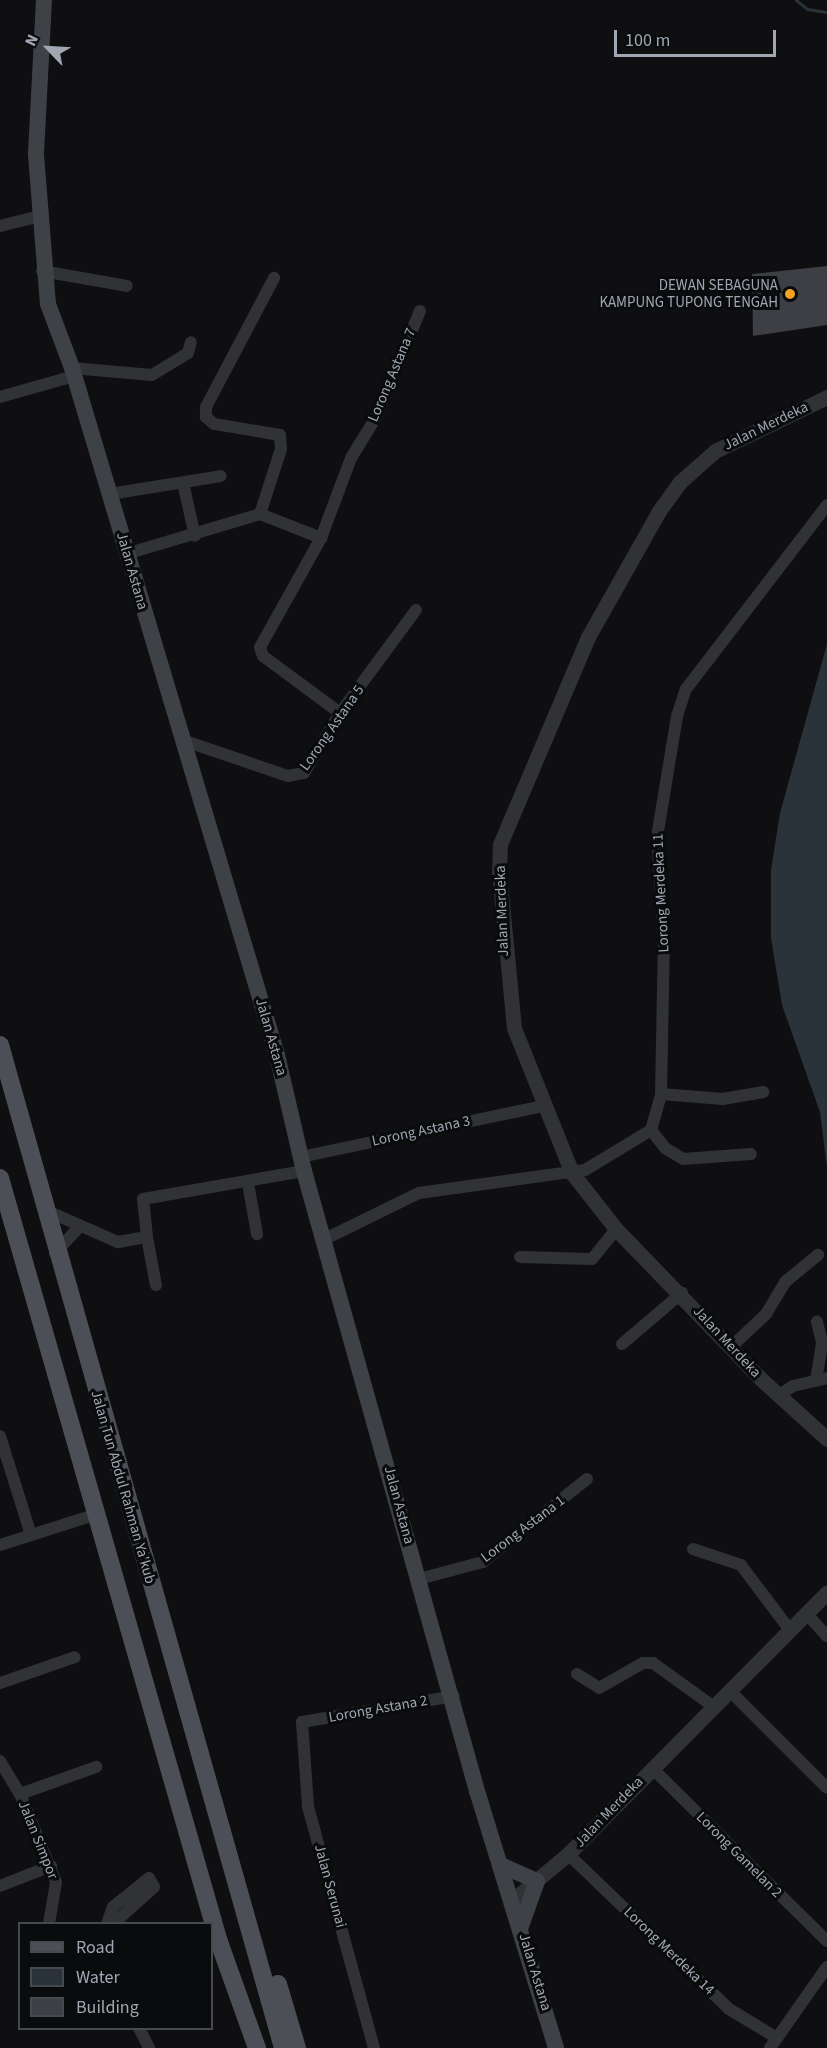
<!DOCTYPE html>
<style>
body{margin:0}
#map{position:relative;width:827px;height:2048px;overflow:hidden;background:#0f0f11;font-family:"Source Sans 3",sans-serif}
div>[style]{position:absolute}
.water>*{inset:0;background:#293339}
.stream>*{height:3px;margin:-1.5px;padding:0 1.5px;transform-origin:1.5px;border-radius:1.5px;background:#293339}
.building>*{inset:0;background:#3e3f44}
.minor>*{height:12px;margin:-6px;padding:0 6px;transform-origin:6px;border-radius:6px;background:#303236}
.tertiary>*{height:15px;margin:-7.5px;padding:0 7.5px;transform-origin:7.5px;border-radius:7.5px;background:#303236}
.secondary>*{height:16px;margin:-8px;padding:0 8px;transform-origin:8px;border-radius:8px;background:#3e4146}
.primary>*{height:18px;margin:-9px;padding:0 9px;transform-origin:9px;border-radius:9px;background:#4c4f55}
.dots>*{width:16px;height:16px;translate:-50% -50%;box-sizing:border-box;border:3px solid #0a0b0c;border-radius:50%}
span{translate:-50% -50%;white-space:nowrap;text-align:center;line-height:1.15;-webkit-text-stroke:6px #0a0b0c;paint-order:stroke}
.poi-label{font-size:15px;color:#a0a7b2}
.right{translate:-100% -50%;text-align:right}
.street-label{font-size:15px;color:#a0a7b2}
.legend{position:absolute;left:18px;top:1922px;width:195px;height:108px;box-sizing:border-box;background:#0a0b0c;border:2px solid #46494e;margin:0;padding:8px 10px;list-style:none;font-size:18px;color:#a0a7b2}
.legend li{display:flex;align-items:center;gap:12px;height:30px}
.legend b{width:30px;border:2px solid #46494e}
.north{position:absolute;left:18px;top:18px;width:60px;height:60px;-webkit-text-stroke:4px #0a0b0c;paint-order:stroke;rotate:295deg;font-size:16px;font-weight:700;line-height:24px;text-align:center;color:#a0a7b2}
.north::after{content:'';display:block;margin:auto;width:21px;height:27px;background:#a0a7b2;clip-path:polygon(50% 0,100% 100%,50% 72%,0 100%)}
.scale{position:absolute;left:614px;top:30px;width:162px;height:27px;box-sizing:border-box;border:3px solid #a0a7b2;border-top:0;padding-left:8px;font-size:18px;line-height:21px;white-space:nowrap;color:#a0a7b2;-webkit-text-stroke:4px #0a0b0c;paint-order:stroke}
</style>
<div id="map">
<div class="water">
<i style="clip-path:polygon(827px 644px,827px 1168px,820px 1112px,782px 1005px,771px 938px,771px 870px,780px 813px)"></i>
</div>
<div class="stream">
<i style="left:796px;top:0;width:14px;rotate:39deg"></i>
<i style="left:807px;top:9px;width:20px;rotate:9deg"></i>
</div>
<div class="building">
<i style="clip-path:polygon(827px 266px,827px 325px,753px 336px,752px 274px)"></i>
</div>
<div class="minor">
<i style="left:0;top:226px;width:41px;rotate:-14deg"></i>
<i style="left:42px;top:271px;width:86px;rotate:10deg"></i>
<i style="left:72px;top:368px;width:80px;rotate:5deg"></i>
<i style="left:152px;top:375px;width:42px;rotate:-31.4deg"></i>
<i style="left:188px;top:353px;width:11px;rotate:-75deg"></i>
<i style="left:0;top:397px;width:77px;rotate:-15.8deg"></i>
<i style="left:183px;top:483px;width:54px;rotate:77.2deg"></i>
<i style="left:110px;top:494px;width:112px;rotate:-9.2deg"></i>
<i style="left:260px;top:514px;width:68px;rotate:-72.1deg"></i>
<i style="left:281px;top:449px;width:14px;rotate:-94deg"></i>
<i style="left:280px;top:435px;width:67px;rotate:-170.5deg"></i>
<i style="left:214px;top:424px;width:11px;rotate:-139deg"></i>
<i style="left:206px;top:417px;width:10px;rotate:-90deg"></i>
<i style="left:206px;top:407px;width:146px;rotate:-62.2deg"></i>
<i style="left:321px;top:538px;width:85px;rotate:-69.4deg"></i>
<i style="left:351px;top:458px;width:46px;rotate:-58.4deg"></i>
<i style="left:375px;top:419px;width:117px;rotate:-67.4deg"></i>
<i style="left:126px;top:554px;width:140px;rotate:-16.6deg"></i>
<i style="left:260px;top:514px;width:66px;rotate:21.5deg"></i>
<i style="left:321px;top:538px;width:125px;rotate:119.2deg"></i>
<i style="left:260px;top:647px;width:9px;rotate:72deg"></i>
<i style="left:263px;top:656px;width:96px;rotate:36.5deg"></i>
<i style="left:182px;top:740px;width:112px;rotate:18.8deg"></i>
<i style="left:288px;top:776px;width:16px;rotate:-11deg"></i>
<i style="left:304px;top:773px;width:70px;rotate:-59deg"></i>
<i style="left:340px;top:713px;width:128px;rotate:-53.6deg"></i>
<i style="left:661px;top:1094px;width:62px;rotate:4.6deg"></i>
<i style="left:723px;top:1099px;width:41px;rotate:-9.9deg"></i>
<i style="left:651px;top:1130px;width:23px;rotate:52deg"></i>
<i style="left:665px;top:1148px;width:21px;rotate:31deg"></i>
<i style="left:683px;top:1159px;width:68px;rotate:-4.2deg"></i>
<i style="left:301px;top:1157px;width:246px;rotate:-11.9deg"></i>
<i style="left:248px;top:1183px;width:52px;rotate:80deg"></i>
<i style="left:45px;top:1210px;width:80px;rotate:23.7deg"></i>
<i style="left:118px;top:1242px;width:29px;rotate:-10deg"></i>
<i style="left:147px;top:1237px;width:38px;rotate:-96deg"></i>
<i style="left:143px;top:1199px;width:163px;rotate:-9.9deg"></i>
<i style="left:147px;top:1237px;width:49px;rotate:79.4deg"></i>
<i style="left:323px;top:1240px;width:107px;rotate:-26.1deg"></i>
<i style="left:419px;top:1193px;width:168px;rotate:-7.9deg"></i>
<i style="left:585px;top:1170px;width:77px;rotate:-31.2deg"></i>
<i style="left:651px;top:1130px;width:37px;rotate:-74deg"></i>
<i style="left:661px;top:1094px;width:155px;rotate:-88.9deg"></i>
<i style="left:664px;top:939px;width:102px;rotate:-93.9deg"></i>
<i style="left:657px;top:837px;width:123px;rotate:-80.6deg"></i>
<i style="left:677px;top:716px;width:28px;rotate:-72deg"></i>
<i style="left:686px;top:689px;width:232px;rotate:-52.5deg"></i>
<i style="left:55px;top:1253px;width:33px;rotate:-47deg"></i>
<i style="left:520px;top:1257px;width:72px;rotate:1.6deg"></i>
<i style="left:592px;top:1259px;width:38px;rotate:-51deg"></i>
<i style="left:622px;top:1344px;width:79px;rotate:-40.4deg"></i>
<i style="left:731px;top:1347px;width:48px;rotate:-43.3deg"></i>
<i style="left:766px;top:1314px;width:37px;rotate:-59deg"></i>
<i style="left:785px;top:1282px;width:43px;rotate:-39.3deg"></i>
<i style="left:816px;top:1381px;width:39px;rotate:-81deg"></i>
<i style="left:822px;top:1342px;width:21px;rotate:-104deg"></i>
<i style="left:778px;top:1396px;width:18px;rotate:-34deg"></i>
<i style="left:793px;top:1386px;width:35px;rotate:-13deg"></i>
<i style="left:0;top:1436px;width:104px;rotate:72.6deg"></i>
<i style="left:0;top:1545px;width:102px;rotate:-17.7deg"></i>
<i style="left:693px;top:1549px;width:51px;rotate:18.4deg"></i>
<i style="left:741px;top:1565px;width:80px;rotate:53.1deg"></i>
<i style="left:419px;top:1579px;width:66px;rotate:-14.9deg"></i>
<i style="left:483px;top:1562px;width:133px;rotate:-38.6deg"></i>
<i style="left:806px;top:1613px;width:31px;rotate:48deg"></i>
<i style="left:577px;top:1674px;width:26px;rotate:32deg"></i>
<i style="left:599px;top:1688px;width:51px;rotate:-29.6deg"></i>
<i style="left:643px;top:1663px;width:10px"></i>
<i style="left:653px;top:1663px;width:75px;rotate:35.8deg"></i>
<i style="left:0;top:1683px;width:79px;rotate:-19.1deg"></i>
<i style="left:730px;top:1691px;width:137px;rotate:45deg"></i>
<i style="left:0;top:1761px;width:39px;rotate:59deg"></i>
<i style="left:20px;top:1794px;width:95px;rotate:67.8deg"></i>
<i style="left:56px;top:1882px;width:43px;rotate:99.5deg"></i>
<i style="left:652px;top:1768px;width:246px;rotate:44.7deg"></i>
<i style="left:20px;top:1794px;width:81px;rotate:-19.6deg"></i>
<i style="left:568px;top:1854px;width:223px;rotate:43.9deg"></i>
<i style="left:729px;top:2009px;width:56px;rotate:31.1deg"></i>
<i style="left:0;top:1886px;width:55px;rotate:-21.4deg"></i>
<i style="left:107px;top:1924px;width:18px;rotate:-71deg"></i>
<i style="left:113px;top:1907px;width:46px;rotate:-38.9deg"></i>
<i style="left:149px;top:1878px;width:10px;rotate:61deg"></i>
<i style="left:154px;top:1887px;width:55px;rotate:137.9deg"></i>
<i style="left:139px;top:2028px;width:22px;rotate:63deg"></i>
<i style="left:374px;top:2048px;width:251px;rotate:-105.3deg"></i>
<i style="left:308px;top:1806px;width:84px;rotate:-94.1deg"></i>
<i style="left:302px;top:1722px;width:154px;rotate:-9.7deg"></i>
<i style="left:770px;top:2048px;width:99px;rotate:-54.9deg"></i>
</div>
<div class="tertiary">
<i style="left:827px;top:397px;width:124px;rotate:154.3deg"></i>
<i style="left:715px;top:451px;width:47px;rotate:138.5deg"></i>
<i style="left:680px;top:482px;width:36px;rotate:126deg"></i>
<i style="left:659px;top:511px;width:145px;rotate:119.4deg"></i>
<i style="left:588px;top:637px;width:225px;rotate:113deg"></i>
<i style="left:500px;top:844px;width:28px;rotate:92deg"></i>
<i style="left:499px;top:872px;width:157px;rotate:84.5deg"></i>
<i style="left:514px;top:1028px;width:156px;rotate:68.2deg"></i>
<i style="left:572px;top:1173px;width:71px;rotate:51.8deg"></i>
<i style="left:616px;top:1229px;width:210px;rotate:46deg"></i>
<i style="left:762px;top:1380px;width:88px;rotate:42.2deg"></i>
<i style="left:513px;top:1900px;width:72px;rotate:-39.9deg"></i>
<i style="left:568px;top:1854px;width:368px;rotate:-45.3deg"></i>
</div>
<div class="secondary">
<i style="left:44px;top:0;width:155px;rotate:93deg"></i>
<i style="left:36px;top:155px;width:149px;rotate:85.4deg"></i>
<i style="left:48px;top:304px;width:68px;rotate:69.4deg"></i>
<i style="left:72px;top:368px;width:717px;rotate:73.38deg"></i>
<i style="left:277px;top:1055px;width:119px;rotate:76.9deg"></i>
<i style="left:304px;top:1171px;width:644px;rotate:74.41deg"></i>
<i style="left:477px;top:1791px;width:269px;rotate:72.9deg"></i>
<i style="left:503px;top:1866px;width:37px;rotate:24deg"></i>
<i style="left:537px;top:1881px;width:48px;rotate:109.6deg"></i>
</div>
<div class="primary">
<i style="left:0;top:1045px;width:1042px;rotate:74.24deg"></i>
<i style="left:0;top:1178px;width:795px;rotate:74.01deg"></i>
<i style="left:219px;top:1942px;width:113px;rotate:70.3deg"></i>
<i style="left:278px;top:1984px;width:67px;rotate:73.5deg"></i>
</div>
<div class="dots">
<i style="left:790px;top:294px;background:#f4a124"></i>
</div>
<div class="poi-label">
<span class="right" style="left:778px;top:294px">DEWAN SEBAGUNA<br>KAMPUNG TUPONG TENGAH</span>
</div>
<div class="street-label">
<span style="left:392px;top:375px;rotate:-67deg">Lorong Astana 7</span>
<span style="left:766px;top:426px;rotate:-26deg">Jalan Merdeka</span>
<span style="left:132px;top:571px;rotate:74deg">Jalan Astana</span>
<span style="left:332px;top:728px;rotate:-55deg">Lorong Astana 5</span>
<span style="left:661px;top:893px;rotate:-93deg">Lorong Merdeka 11</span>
<span style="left:502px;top:911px;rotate:-92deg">Jalan Merdeka</span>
<span style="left:271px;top:1037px;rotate:74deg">Jalan Astana</span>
<span style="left:421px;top:1131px;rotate:-12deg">Lorong Astana 3</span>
<span style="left:727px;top:1342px;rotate:47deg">Jalan Merdeka</span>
<span style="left:123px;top:1487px;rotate:74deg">Jalan Tun Abdul Rahman Ya'kub</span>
<span style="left:399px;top:1505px;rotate:75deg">Jalan Astana</span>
<span style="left:523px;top:1529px;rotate:-37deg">Lorong Astana 1</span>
<span style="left:378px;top:1709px;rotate:-10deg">Lorong Astana 2</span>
<span style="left:609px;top:1812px;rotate:-46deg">Jalan Merdeka</span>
<span style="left:38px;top:1840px;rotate:68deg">Jalan Simpor</span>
<span style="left:739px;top:1855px;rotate:45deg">Lorong Gamelan 2</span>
<span style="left:330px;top:1886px;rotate:75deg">Jalan Serunai</span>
<span style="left:669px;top:1951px;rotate:44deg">Lorong Merdeka 14</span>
<span style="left:535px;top:1972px;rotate:73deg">Jalan Astana</span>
</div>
<ul class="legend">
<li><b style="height:8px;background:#4c4f55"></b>Road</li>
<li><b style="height:16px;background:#293339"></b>Water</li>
<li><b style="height:16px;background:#3e3f44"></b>Building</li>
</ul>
<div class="north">N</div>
<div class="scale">100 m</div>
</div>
